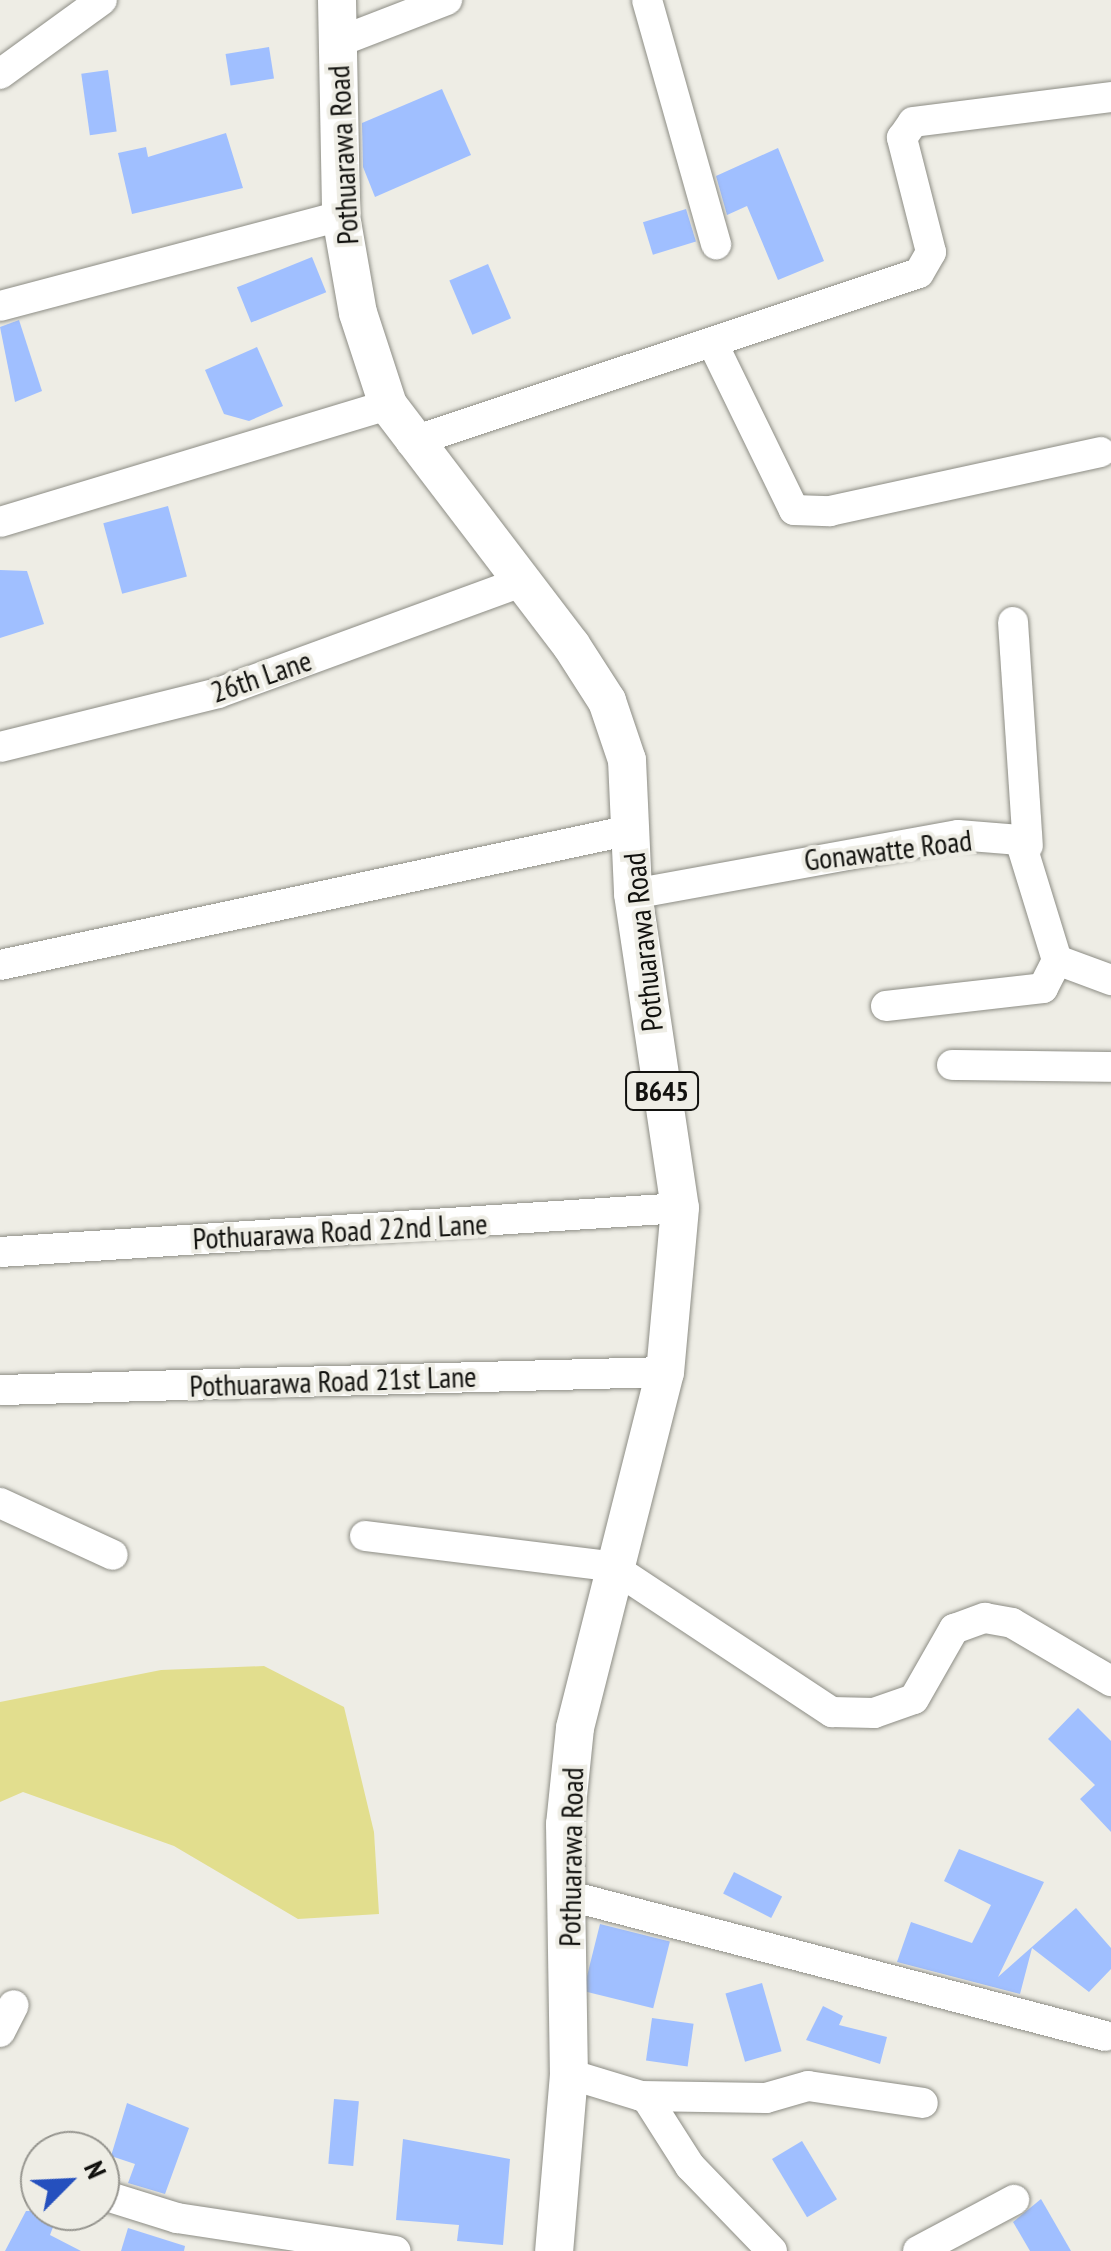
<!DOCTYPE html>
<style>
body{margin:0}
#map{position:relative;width:1111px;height:2251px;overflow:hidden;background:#eeede5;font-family:"PT Sans Narrow",sans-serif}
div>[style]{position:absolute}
.green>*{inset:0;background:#e2de8e}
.building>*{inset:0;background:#a0bfff;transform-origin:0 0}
.roads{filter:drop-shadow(0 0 2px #8d8d85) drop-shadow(0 0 2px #8d8d85)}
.minor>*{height:30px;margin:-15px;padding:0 15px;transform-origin:15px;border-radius:15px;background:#fff}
.major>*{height:38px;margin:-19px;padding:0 19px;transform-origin:19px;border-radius:19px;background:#fff}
span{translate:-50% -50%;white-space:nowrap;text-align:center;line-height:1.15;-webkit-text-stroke:8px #eeede5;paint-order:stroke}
.shield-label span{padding:2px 8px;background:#eeede5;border:2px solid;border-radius:8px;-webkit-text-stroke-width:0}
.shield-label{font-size:28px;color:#12120f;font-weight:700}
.street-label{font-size:30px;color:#12120f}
.north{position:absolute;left:20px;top:2131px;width:100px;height:100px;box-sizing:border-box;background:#eeede5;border:2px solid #96958f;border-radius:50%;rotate:66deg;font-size:28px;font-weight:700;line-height:40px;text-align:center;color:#12120f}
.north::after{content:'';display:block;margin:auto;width:35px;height:45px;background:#2550be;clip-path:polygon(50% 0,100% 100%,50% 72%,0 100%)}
</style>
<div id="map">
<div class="green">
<i style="clip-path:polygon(264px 1666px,344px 1707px,374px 1832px,379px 1914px,298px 1919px,174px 1846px,23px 1792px,0 1802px,0 1702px,161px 1670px)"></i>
</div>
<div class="building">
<i style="left:269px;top:47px;width:32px;height:44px;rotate:81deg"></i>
<i style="left:108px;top:70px;width:62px;height:27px;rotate:82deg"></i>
<i style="clip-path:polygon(442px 89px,471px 155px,375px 197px,363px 167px,362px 123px)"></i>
<i style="clip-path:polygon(226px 133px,243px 188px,132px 214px,118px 153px,146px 147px,148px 157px)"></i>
<i style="clip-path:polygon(778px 148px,824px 261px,778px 280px,747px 206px,727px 215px,716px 176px)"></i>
<i style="left:686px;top:209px;width:34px;height:45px;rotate:73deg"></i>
<i style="left:312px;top:257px;width:38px;height:81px;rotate:68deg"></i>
<i style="left:488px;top:264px;width:59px;height:42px;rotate:67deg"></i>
<i style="clip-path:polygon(19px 320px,42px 391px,15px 402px,0 327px)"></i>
<i style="clip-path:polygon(257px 347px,283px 406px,249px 421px,224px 414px,205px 370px)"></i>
<i style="left:168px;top:506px;width:73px;height:67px;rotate:75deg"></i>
<i style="clip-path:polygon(0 570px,27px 571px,44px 624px,0 638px)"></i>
<i style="clip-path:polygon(1078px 1708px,1111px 1741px,1111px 1832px,1080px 1799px,1095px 1785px,1048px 1739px)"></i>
<i style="clip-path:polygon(959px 1849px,1044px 1882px,998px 1977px,1076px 1908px,1111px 1948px,1111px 1969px,1089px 1992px,1032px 1948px,1020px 1994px,897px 1962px,911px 1922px,972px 1943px,991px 1905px,944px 1881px)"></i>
<i style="left:734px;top:1872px;width:54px;height:24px;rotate:27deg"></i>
<i style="left:600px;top:1924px;width:72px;height:69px;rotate:14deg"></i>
<i style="left:762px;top:1983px;width:71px;height:38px;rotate:74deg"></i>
<i style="clip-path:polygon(823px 2006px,843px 2016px,839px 2025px,887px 2037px,880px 2064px,806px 2040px)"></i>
<i style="left:652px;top:2018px;width:42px;height:43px;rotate:8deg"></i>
<i style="left:334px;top:2099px;width:25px;height:65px;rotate:5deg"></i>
<i style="clip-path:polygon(127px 2103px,189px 2128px,165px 2194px,128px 2183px,135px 2164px,111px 2156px)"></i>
<i style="clip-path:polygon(403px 2139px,510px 2159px,503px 2245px,457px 2241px,459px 2225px,396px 2220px)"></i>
<i style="left:802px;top:2141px;width:68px;height:35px;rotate:59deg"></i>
<i style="clip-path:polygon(1041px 2199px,1071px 2251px,1030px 2251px,1013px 2222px)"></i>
<i style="clip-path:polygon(26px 2211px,59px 2211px,50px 2235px,81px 2251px,5px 2251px)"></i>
<i style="clip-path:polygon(128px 2228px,185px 2246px,184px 2251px,121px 2251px)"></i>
</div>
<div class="roads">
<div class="minor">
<i style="left:647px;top:0;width:254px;rotate:74.2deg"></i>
<i style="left:338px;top:42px;width:117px;rotate:-21.1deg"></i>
<i style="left:0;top:74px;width:126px;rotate:-36deg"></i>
<i style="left:0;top:306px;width:353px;rotate:-14.8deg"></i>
<i style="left:714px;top:346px;width:182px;rotate:64deg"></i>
<i style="left:794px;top:510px;width:36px;rotate:2deg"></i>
<i style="left:830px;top:511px;width:277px;rotate:-12.3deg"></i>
<i style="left:411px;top:442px;width:535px;rotate:-18.4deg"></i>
<i style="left:919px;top:273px;width:24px;rotate:-60deg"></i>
<i style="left:931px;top:252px;width:118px;rotate:-104.3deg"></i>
<i style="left:902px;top:138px;width:19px;rotate:-55deg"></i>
<i style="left:913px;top:122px;width:200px;rotate:-7.2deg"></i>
<i style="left:0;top:522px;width:405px;rotate:-16.8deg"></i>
<i style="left:1013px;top:622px;width:224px;rotate:86.2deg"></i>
<i style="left:0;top:747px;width:225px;rotate:-13.9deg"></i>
<i style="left:218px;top:693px;width:317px;rotate:-20.1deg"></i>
<i style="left:633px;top:894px;width:330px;rotate:-10.3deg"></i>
<i style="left:958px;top:835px;width:62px;rotate:4.6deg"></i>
<i style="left:1020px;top:840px;width:126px;rotate:72.9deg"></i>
<i style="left:1057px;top:960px;width:58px;rotate:20.3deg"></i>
<i style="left:0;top:965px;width:645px;rotate:-12.08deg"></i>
<i style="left:886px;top:1006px;width:158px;rotate:-6.5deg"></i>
<i style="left:1043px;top:988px;width:31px;rotate:-63deg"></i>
<i style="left:952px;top:1065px;width:159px;rotate:0.7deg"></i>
<i style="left:0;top:1252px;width:681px;rotate:-3.7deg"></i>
<i style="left:0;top:1390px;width:665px;rotate:-1.55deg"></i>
<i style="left:0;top:1503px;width:124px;rotate:24.7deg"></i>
<i style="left:365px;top:1536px;width:248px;rotate:7deg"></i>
<i style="left:611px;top:1566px;width:265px;rotate:33.5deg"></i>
<i style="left:832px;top:1712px;width:42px;rotate:1.4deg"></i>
<i style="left:874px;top:1713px;width:42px;rotate:-19.3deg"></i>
<i style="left:914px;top:1699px;width:81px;rotate:-60.3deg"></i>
<i style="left:954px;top:1629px;width:33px;rotate:-20deg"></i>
<i style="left:985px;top:1618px;width:27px;rotate:10deg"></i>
<i style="left:1012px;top:1623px;width:115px;rotate:30.4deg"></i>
<i style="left:570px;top:1896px;width:553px;rotate:14.66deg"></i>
<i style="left:0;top:2032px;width:30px;rotate:-63deg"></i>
<i style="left:569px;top:2074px;width:75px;rotate:17deg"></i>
<i style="left:641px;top:2096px;width:125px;rotate:0.9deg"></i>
<i style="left:766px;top:2098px;width:44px;rotate:-15.9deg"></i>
<i style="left:808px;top:2086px;width:116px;rotate:8.4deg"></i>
<i style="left:646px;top:2097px;width:82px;rotate:57.5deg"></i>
<i style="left:690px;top:2166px;width:118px;rotate:46deg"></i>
<i style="left:100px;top:2194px;width:81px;rotate:17.3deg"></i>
<i style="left:177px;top:2218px;width:221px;rotate:8.6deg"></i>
<i style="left:918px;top:2251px;width:109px;rotate:-28deg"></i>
</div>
<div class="major">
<i style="left:337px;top:0;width:216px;rotate:88.9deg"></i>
<i style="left:341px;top:216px;width:98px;rotate:80.1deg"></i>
<i style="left:358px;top:313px;width:97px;rotate:71.9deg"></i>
<i style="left:388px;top:405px;width:302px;rotate:52.7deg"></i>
<i style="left:571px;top:645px;width:67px;rotate:57.3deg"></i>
<i style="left:607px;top:701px;width:62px;rotate:71.3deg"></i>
<i style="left:627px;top:760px;width:134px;rotate:87.4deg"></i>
<i style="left:633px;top:894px;width:317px;rotate:81.5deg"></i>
<i style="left:680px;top:1208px;width:165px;rotate:95.2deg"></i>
<i style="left:665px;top:1372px;width:367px;rotate:104.2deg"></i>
<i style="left:575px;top:1728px;width:97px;rotate:95.9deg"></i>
<i style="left:565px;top:1824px;width:250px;rotate:89.1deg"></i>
<i style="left:569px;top:2074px;width:178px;rotate:94.8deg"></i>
</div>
</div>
<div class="shield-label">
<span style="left:662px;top:1091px">B645</span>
</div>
<div class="street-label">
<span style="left:343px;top:155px;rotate:-93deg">Pothuarawa Road</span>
<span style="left:261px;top:676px;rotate:-19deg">26th Lane</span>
<span style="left:888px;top:850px;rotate:-7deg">Gonawatte Road</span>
<span style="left:643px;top:942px;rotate:-96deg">Pothuarawa Road</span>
<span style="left:340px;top:1231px;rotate:-3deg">Pothuarawa Road 22nd Lane</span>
<span style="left:333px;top:1381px;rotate:-2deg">Pothuarawa Road 21st Lane</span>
<span style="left:571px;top:1857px;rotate:-89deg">Pothuarawa Road</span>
</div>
<div class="north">N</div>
</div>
